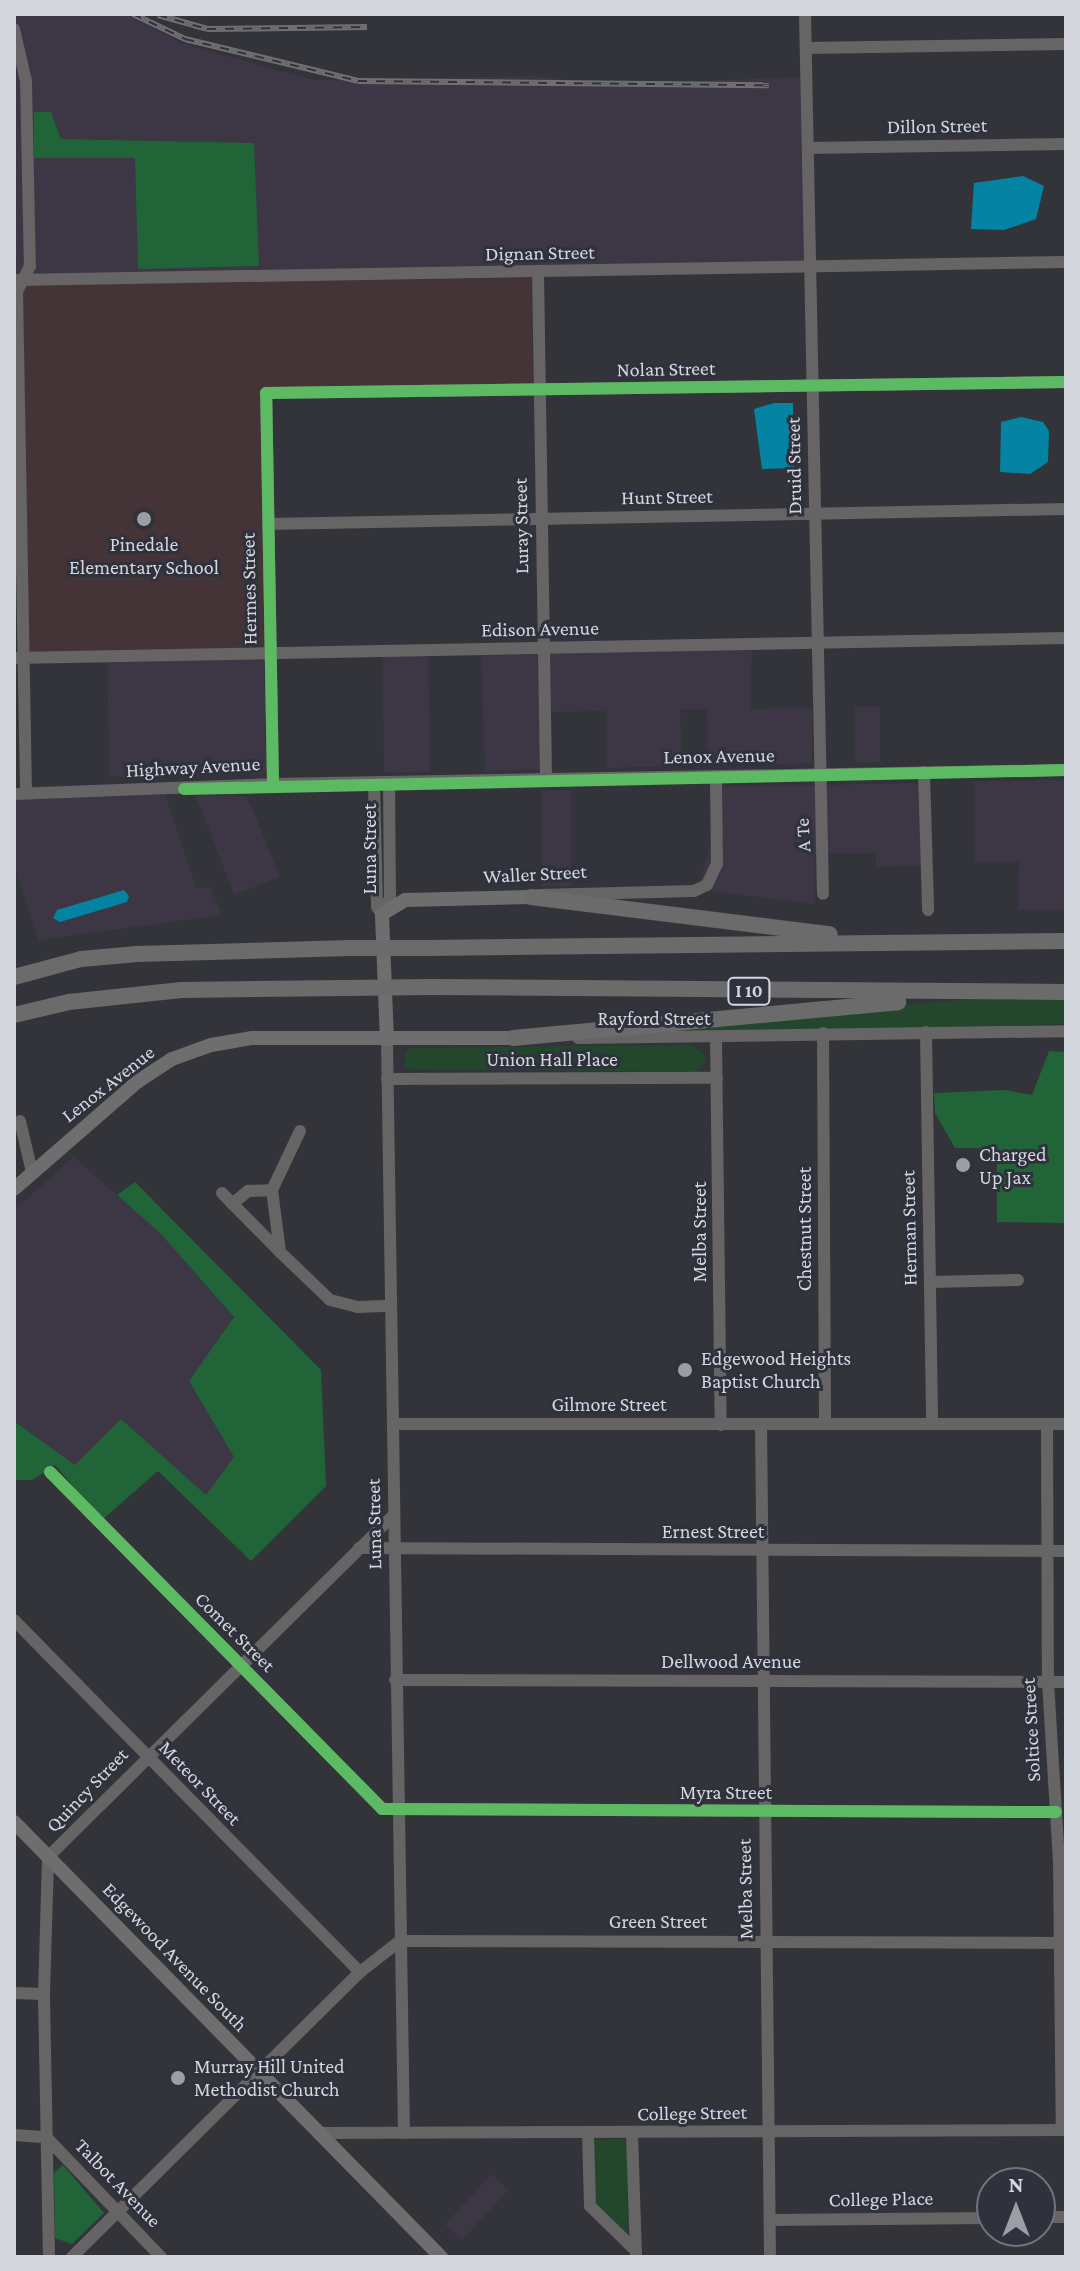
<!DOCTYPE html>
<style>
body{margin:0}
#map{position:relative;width:1080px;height:2271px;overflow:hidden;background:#32343a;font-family:"Crimson Pro",serif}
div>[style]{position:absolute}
.industrial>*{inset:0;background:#3c3645;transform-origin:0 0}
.education>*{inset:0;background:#453437}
.green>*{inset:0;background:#22472d}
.forest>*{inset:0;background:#216438}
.water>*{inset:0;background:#0483a3}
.minor>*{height:12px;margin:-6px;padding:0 6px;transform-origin:6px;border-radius:6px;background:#666464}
.major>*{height:14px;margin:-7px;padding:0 7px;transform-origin:7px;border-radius:7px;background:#6f6e6e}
.highway>*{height:16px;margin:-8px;padding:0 8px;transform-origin:8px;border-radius:8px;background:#6c6b6c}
.rail>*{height:6px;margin-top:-3px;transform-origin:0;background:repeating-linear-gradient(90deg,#2f323d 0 9px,#707071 0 18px);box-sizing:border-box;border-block:2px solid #707071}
.highway-bridge>*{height:16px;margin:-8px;padding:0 8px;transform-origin:8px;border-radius:8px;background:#6c6b6c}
.cycleway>*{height:12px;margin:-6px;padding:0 6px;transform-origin:6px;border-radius:6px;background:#5cba63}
.dots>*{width:22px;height:22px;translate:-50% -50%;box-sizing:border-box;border:4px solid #2f323d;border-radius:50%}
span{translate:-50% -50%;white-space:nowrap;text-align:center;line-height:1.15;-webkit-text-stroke:6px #2f323d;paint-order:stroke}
.shield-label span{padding:2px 6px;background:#2f323d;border:2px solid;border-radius:6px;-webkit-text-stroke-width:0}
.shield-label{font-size:18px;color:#d5d7de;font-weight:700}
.street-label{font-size:20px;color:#d5d7de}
.poi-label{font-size:20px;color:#d5d7de}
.left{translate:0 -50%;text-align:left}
.frame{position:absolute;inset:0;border:16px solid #d5d7de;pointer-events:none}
.north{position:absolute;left:976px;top:2167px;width:80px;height:80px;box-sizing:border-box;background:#2f323d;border:2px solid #71747d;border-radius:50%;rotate:0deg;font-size:22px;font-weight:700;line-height:32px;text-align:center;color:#d5d7de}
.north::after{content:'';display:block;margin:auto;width:28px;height:36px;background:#9c9ea5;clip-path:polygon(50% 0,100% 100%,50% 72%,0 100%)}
</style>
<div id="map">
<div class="industrial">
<i style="clip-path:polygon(evenodd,14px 14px,126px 14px,181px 43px,313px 80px,531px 76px,612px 84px,802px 77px,805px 273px,21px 285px,20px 274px,14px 273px,14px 14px,51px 113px,61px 139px,254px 143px,135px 157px,34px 158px,51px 113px)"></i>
<i style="clip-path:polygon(752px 639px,751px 709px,812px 708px,812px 763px,708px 766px,707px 709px,680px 709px,682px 766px,607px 768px,606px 711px,549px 712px,551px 769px,485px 771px,481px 645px)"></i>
<i style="left:428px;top:646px;width:126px;height:46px;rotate:89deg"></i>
<i style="left:264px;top:648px;width:126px;height:157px;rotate:89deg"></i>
<i style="left:855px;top:707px;width:25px;height:55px"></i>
<i style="clip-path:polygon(1066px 780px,1066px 910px,1018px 910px,1019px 862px,975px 862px,974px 781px)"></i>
<i style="clip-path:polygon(928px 783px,931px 865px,876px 867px,876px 853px,815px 853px,814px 904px,718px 892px,699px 885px,713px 834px,710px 787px)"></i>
<i style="left:571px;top:790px;width:96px;height:29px;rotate:90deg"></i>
<i style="clip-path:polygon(165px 795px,197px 889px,210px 886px,222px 915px,39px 940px,14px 865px,14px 799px)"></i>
<i style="clip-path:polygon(196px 796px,247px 796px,280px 877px,234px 895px)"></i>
<i style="clip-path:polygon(74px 1157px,160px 1233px,234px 1317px,190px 1381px,235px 1456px,206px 1496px,121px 1419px,75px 1465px,14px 1421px,14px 1210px)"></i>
<i style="left:492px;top:2174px;width:23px;height:69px;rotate:43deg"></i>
</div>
<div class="education">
<i style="clip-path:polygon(531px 278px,533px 386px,261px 389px,264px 648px,29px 653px,21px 285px)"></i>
</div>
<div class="green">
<i style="clip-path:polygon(981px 998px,1066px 999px,1066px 1024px,711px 1034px,653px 1028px)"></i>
<i style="clip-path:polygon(692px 1045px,707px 1058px,697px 1072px,405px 1069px,405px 1051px,411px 1048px)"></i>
<i style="clip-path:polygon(627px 2139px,628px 2236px,595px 2206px,594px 2140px)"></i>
</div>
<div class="forest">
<i style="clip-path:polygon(34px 112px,51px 112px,61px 139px,254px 143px,259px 266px,138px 269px,135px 158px,34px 158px)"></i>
<i style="clip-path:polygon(1049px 1051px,1066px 1052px,1066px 1223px,997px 1222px,997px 1148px,955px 1148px,935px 1113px,934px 1093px,1005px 1090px,1032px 1095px)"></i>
<i style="clip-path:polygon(135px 1182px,321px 1370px,326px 1486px,251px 1561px,158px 1471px,102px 1520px,55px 1465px,32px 1480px,14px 1480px,14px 1421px,75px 1465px,121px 1419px,206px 1495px,234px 1457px,189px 1381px,234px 1317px,160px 1233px,117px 1195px)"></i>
<i style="clip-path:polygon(63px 2165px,104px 2213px,72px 2244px,55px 2238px,54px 2173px)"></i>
</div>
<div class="water">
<i style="clip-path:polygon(1023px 176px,1044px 186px,1036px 219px,1004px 230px,971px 229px,974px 183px)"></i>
<i style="clip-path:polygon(774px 403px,793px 403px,794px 468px,762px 469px,754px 409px)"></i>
<i style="clip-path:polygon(1021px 417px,1043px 422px,1049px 431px,1048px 462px,1030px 474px,1000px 472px,1001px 422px)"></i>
<i style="clip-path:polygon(124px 890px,129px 896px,127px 902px,60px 922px,53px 918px,57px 910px)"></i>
</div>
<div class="minor">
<i style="left:805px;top:14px;width:880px;rotate:88.83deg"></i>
<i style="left:14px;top:29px;width:53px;rotate:77deg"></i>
<i style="left:26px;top:81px;width:185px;rotate:88.8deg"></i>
<i style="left:30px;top:266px;width:28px;rotate:117deg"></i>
<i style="left:17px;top:291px;width:502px;rotate:88.97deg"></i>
<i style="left:806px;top:48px;width:260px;rotate:-0.9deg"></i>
<i style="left:808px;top:148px;width:258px;rotate:-0.9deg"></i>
<i style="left:538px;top:273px;width:506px;rotate:89.09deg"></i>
<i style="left:14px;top:280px;width:1052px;rotate:-0.98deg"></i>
<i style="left:268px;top:524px;width:798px;rotate:-1.08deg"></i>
<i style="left:14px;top:658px;width:1052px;rotate:-1.09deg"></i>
<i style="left:924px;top:772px;width:138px;rotate:88.3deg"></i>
<i style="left:374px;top:783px;width:124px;rotate:88.6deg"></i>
<i style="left:377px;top:907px;width:9px;rotate:54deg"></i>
<i style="left:273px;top:784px;width:391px;rotate:-91deg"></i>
<i style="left:266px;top:393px;width:800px;rotate:-0.79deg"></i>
<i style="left:14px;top:794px;width:259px;rotate:-2.2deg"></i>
<i style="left:273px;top:784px;width:793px;rotate:-1.01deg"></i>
<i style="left:539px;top:895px;width:155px;rotate:-1.5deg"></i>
<i style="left:694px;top:891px;width:14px;rotate:-25deg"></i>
<i style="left:707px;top:885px;width:23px;rotate:-65deg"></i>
<i style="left:717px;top:864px;width:88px;rotate:-90.7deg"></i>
<i style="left:382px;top:914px;width:18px;rotate:-63deg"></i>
<i style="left:390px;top:898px;width:115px;rotate:-90.5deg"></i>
<i style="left:926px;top:1032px;width:391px;rotate:89.1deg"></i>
<i style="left:823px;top:1033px;width:391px;rotate:89.7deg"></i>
<i style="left:578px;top:1038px;width:488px;rotate:-0.8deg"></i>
<i style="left:716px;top:1039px;width:386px;rotate:89.3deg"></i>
<i style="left:387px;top:1040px;width:1093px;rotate:89.11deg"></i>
<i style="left:387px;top:1079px;width:330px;rotate:-0.2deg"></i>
<i style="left:20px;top:1121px;width:52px;rotate:76.8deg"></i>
<i style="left:300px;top:1131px;width:65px;rotate:115.4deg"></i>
<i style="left:272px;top:1190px;width:63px;rotate:82.6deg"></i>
<i style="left:280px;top:1252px;width:69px;rotate:43.8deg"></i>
<i style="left:330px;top:1300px;width:29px;rotate:14deg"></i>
<i style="left:358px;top:1307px;width:33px;rotate:-2deg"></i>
<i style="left:222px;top:1193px;width:80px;rotate:45.5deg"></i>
<i style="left:232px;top:1204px;width:21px;rotate:-39deg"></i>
<i style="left:248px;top:1191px;width:24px;rotate:-2deg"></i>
<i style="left:930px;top:1282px;width:88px;rotate:-1.3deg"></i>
<i style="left:393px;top:1424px;width:673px"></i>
<i style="left:1047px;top:1424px;width:258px;rotate:89.8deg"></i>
<i style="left:1048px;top:1682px;width:181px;rotate:86.5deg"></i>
<i style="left:1059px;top:1863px;width:267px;rotate:89.4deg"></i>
<i style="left:761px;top:1425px;width:832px;rotate:89.38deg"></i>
<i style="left:50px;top:1472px;width:473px;rotate:45.4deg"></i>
<i style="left:382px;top:1809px;width:674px;rotate:0.26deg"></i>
<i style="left:359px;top:1548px;width:707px;rotate:0.24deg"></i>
<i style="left:14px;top:1620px;width:494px;rotate:45.5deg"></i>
<i style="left:395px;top:1680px;width:671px;rotate:0.17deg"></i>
<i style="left:14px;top:1993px;width:30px;rotate:2deg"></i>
<i style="left:319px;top:2133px;width:747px;rotate:-0.23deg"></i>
<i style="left:588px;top:2134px;width:72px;rotate:88.4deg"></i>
<i style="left:590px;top:2206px;width:60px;rotate:44.3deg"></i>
<i style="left:632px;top:2134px;width:123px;rotate:88.1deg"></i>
<i style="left:14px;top:2135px;width:32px;rotate:4deg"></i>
<i style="left:46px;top:2137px;width:166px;rotate:46.2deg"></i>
<i style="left:1040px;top:2217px;width:26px"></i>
<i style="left:770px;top:2220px;width:222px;rotate:-0.5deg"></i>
<i style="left:49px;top:2257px;width:263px;rotate:-91.1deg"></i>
<i style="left:44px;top:1994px;width:137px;rotate:-88.3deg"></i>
<i style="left:48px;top:1857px;width:486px;rotate:-44.7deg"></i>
<i style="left:72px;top:2257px;width:405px;rotate:-44.7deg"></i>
<i style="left:360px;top:1972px;width:51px;rotate:-37.8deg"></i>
<i style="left:400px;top:1941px;width:661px;rotate:0.17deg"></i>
</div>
<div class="major">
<i style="left:387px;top:1040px;width:126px;rotate:-92.3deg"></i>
<i style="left:382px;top:914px;width:27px;rotate:-31deg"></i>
<i style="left:405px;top:900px;width:126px;rotate:-1.4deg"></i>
<i style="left:14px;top:1189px;width:163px;rotate:-41deg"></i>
<i style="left:137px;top:1082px;width:42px;rotate:-33.3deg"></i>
<i style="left:172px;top:1059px;width:41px;rotate:-19.7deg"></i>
<i style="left:211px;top:1045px;width:42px;rotate:-9.7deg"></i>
<i style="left:252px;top:1038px;width:261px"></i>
<i style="left:14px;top:1822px;width:610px;rotate:45.53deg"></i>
</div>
<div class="highway">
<i style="left:531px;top:897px;width:301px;rotate:7.1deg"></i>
<i style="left:427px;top:948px;width:639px;rotate:-0.63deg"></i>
<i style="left:14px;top:977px;width:69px;rotate:-15deg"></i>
<i style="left:81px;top:959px;width:56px;rotate:-5.1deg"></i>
<i style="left:137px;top:954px;width:213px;rotate:-1.6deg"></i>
<i style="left:431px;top:987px;width:635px;rotate:0.45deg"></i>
<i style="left:14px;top:1015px;width:57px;rotate:-13.3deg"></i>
<i style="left:69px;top:1002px;width:113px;rotate:-6.1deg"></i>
<i style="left:181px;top:990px;width:166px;rotate:-0.7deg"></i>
<i style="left:513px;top:1038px;width:387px;rotate:-5.3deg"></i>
</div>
<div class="rail">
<i style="left:133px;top:14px;width:58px;rotate:25.7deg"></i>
<i style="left:185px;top:39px;width:178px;rotate:13.6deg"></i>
<i style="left:358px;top:81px;width:411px;rotate:0.6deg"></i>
<i style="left:158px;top:15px;width:51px;rotate:15.9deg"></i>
<i style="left:207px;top:29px;width:160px;rotate:-0.7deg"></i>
</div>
<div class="highway-bridge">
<i style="left:350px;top:948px;width:77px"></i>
<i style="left:347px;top:988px;width:84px;rotate:-0.7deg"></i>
</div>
<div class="cycleway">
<i style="left:273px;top:784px;width:391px;rotate:-91deg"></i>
<i style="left:266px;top:393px;width:800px;rotate:-0.79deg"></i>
<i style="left:184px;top:789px;width:882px;rotate:-1.23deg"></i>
<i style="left:50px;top:1472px;width:473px;rotate:45.4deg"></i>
<i style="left:382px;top:1809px;width:674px;rotate:0.26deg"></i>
</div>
<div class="dots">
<i style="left:144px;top:519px;background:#9c9ea5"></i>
<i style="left:963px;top:1165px;background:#9c9ea5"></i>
<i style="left:685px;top:1370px;background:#9c9ea5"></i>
<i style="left:178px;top:2078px;background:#9c9ea5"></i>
</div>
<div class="shield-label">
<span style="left:749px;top:991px">I 10</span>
</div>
<div class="street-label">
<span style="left:937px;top:126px;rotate:-1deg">Dillon Street</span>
<span style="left:540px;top:253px;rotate:-1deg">Dignan Street</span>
<span style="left:666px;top:369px;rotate:-1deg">Nolan Street</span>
<span style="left:794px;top:466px;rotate:-91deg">Druid Street</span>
<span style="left:667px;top:497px;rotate:-1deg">Hunt Street</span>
<span style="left:521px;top:526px;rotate:-91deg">Luray Street</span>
<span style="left:249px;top:589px;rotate:-91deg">Hermes Street</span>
<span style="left:540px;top:629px;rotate:-1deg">Edison Avenue</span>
<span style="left:719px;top:756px;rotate:-1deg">Lenox Avenue</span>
<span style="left:193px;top:767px;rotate:-3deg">Highway Avenue</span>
<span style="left:803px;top:835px;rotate:-93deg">A Te</span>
<span style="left:369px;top:849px;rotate:-90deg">Luna Street</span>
<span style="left:535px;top:874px;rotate:-3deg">Waller Street</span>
<span style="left:654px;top:1018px">Rayford Street</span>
<span style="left:552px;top:1059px">Union Hall Place</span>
<span style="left:108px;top:1084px;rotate:-38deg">Lenox Avenue</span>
<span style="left:909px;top:1228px;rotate:-91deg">Herman Street</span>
<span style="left:804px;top:1229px;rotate:-90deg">Chestnut Street</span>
<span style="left:699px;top:1232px;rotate:-90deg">Melba Street</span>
<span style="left:609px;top:1404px">Gilmore Street</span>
<span style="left:374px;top:1524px;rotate:-91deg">Luna Street</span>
<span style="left:713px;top:1531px">Ernest Street</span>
<span style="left:235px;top:1632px;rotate:45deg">Comet Street</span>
<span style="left:731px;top:1661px">Dellwood Avenue</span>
<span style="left:1031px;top:1730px;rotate:-93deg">Soltice Street</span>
<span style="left:200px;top:1783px;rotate:46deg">Meteor Street</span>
<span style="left:87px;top:1790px;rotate:-46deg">Quincy Street</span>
<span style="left:726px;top:1792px">Myra Street</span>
<span style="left:745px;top:1889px;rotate:-91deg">Melba Street</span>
<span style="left:658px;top:1921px">Green Street</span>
<span style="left:175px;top:1957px;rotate:46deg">Edgewood Avenue South</span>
<span style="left:692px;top:2113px;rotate:-1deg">College Street</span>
<span style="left:118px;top:2183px;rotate:46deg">Talbot Avenue</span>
<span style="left:881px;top:2199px;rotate:-1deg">College Place</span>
</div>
<div class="poi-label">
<span style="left:144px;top:556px">Pinedale<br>Elementary School</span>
<span class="left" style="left:979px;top:1166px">Charged<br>Up Jax</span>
<span class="left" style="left:701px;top:1370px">Edgewood Heights<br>Baptist Church</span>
<span class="left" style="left:194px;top:2078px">Murray Hill United<br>Methodist Church</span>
</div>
<div class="frame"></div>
<div class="north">N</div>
</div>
